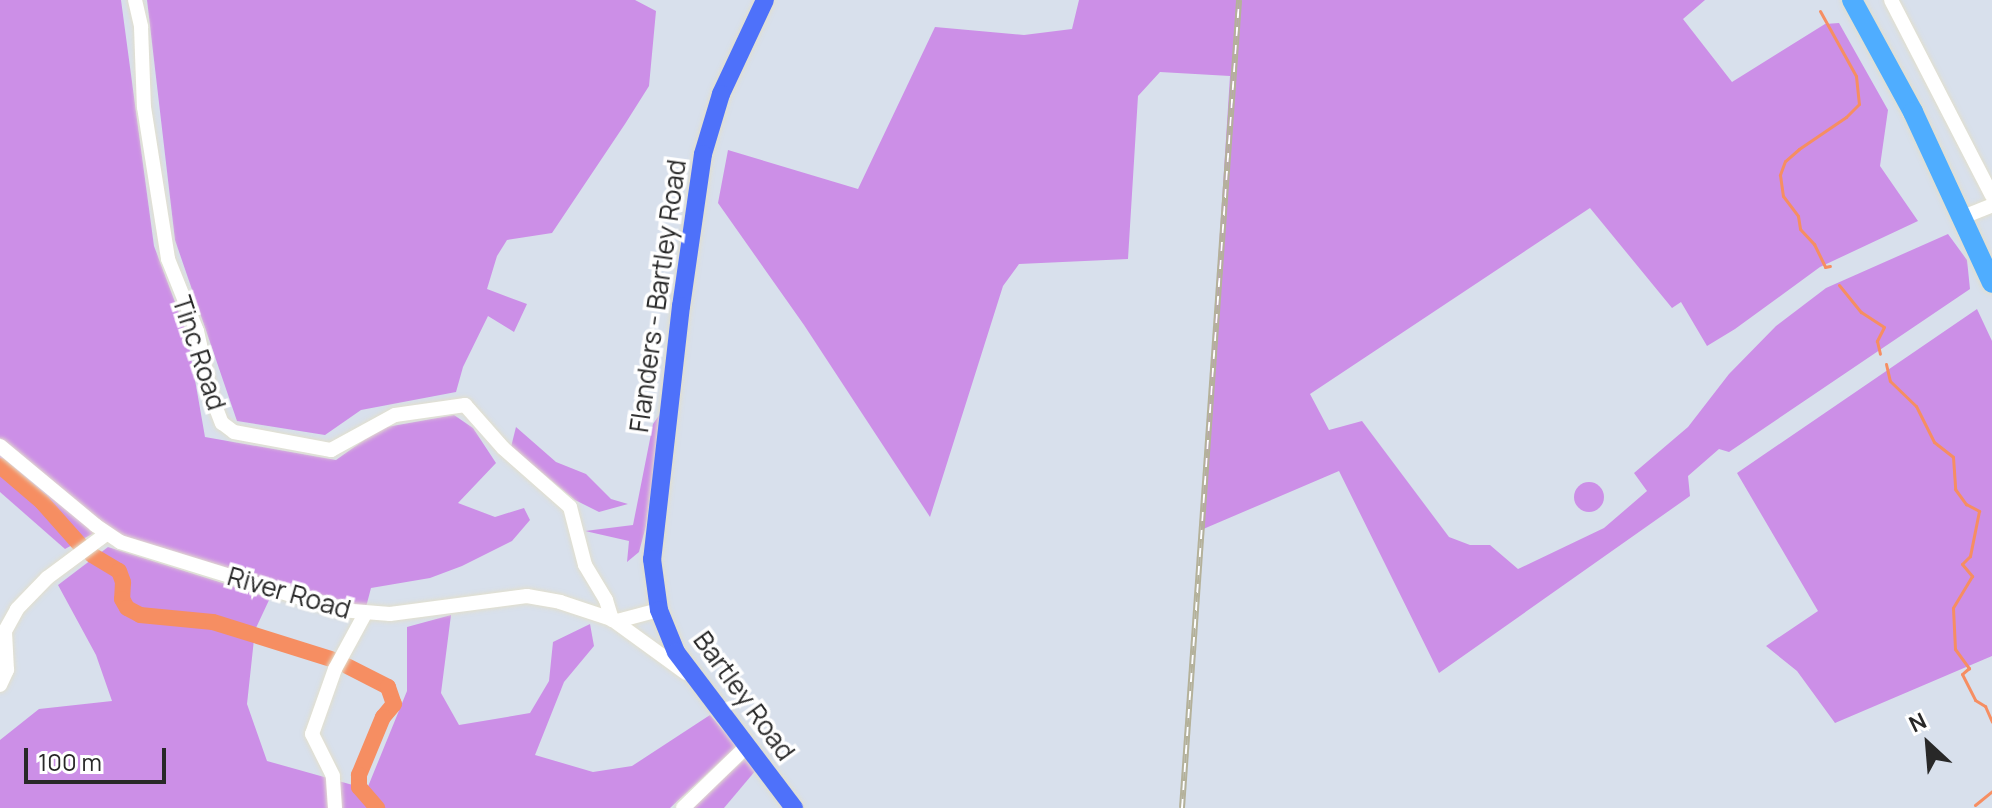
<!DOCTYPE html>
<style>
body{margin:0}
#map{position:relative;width:1992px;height:808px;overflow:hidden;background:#d8e0ec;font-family:Manrope,sans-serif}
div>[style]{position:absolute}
.green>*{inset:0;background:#cc8fe7}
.round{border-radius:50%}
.stream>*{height:3px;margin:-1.5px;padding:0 1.5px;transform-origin:1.5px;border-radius:1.5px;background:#f68e62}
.river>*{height:16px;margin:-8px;padding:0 8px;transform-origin:8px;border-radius:8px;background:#f68e62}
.roads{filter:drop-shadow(0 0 2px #e2dfcd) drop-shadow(0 0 2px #e2dfcd)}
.minor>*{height:14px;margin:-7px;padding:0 7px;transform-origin:7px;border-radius:7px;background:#fff}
.major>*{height:18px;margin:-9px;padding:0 9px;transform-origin:9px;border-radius:9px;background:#4e71fa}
.highway>*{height:20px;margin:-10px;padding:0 10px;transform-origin:10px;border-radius:10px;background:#4fadff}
.rail>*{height:6px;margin-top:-3px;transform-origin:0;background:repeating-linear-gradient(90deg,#fff 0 9px,#b4b19a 0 18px);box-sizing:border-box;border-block:2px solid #b4b19a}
span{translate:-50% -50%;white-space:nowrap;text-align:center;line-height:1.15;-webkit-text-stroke:7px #fff;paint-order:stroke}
.street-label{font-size:26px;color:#282828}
.north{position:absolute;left:1888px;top:704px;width:80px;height:80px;-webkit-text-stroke:6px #fff;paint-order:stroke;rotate:334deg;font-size:22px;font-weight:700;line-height:32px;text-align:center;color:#282828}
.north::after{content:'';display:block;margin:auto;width:28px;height:36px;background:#282828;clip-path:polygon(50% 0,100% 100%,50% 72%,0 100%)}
.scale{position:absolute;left:24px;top:748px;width:142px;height:36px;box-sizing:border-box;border:4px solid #282828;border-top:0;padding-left:10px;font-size:24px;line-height:28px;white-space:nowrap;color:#282828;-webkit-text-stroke:6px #fff;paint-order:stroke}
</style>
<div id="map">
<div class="green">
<i style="clip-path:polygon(0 0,121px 0,154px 246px,187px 334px,205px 437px,336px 460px,381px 428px,454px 415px,473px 428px,496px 463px,458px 503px,495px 517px,524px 508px,530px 520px,512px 541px,462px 566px,430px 578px,371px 588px,366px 607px,142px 545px,110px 530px,0 438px)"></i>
<i style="clip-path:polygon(147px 0,635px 0,656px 11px,649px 86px,625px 124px,552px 233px,507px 240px,497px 256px,487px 289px,527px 304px,514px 332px,488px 316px,463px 367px,456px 392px,361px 410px,325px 435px,237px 421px,175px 240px)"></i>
<i style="clip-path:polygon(1079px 0,1705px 0,1683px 19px,1732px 82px,1825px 24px,1839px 23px,1888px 110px,1880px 166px,1918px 221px,1820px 267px,1735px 329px,1707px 346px,1681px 302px,1672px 308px,1590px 208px,1310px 394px,1329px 430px,1362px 421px,1449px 537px,1470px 545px,1490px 545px,1518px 569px,1604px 528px,1647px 491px,1634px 473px,1688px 427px,1729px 374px,1776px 326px,1826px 288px,1948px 234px,1967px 260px,1970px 289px,1729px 452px,1719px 449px,1688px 476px,1690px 496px,1439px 673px,1339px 471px,1201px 530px,1230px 76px,1160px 72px,1138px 96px,1128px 259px,1019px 264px,1003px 286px,930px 517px,804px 325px,718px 203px,728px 150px,858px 189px,935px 27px,1024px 35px,1072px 29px)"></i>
<i style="clip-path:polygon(1977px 309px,1992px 341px,1992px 656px,1835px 723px,1797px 671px,1766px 646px,1818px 611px,1737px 473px)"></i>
<i style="clip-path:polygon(662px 411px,646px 526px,639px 552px,627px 562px,629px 541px,585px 531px,633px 525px,653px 424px)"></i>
<i style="clip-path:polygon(516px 427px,556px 462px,586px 474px,611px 499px,628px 504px,599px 512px,575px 500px,511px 447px)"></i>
<i style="clip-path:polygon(0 454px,80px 520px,94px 533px,65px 549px,0 492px)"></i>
<i class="round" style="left:1574px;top:482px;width:30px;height:30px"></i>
<i style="clip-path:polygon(108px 547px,270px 598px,255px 630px,247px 704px,267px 761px,367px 789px,407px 691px,407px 627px,451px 615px,441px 693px,459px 725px,530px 713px,549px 681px,553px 642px,590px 624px,594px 646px,564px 682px,535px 755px,593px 772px,632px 766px,710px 715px,737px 746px,670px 808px,0 808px,0 740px,39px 709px,112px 701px,96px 655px,58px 585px)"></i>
<i style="clip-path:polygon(747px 757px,756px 770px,724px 808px,691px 808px)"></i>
</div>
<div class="stream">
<i style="left:1820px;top:11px;width:74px;rotate:61deg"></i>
<i style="left:1856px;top:76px;width:28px;rotate:84deg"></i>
<i style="left:1859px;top:104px;width:18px;rotate:135deg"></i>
<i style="left:1846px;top:117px;width:57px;rotate:145.8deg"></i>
<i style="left:1799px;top:149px;width:18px;rotate:139deg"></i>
<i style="left:1785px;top:161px;width:15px;rotate:110deg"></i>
<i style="left:1780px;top:175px;width:21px;rotate:82deg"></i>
<i style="left:1783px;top:196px;width:25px;rotate:53deg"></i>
<i style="left:1798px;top:216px;width:13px;rotate:81deg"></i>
<i style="left:1800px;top:229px;width:21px;rotate:47deg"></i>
<i style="left:1814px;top:244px;width:25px;rotate:64deg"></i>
<i style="left:1825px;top:267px;width:5px;rotate:-11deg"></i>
<i style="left:1839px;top:285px;width:35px;rotate:51deg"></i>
<i style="left:1861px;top:312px;width:27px;rotate:33deg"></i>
<i style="left:1884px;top:327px;width:16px;rotate:117deg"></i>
<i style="left:1877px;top:341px;width:13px;rotate:77deg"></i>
<i style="left:1886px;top:364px;width:17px;rotate:77deg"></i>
<i style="left:1890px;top:381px;width:36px;rotate:44deg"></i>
<i style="left:1916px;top:406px;width:40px;rotate:63.4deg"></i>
<i style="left:1934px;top:442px;width:24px;rotate:38deg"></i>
<i style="left:1953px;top:457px;width:32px;rotate:86deg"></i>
<i style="left:1955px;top:489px;width:19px;rotate:54deg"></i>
<i style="left:1966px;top:504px;width:15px;rotate:28deg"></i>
<i style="left:1979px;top:511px;width:46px;rotate:101.3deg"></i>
<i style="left:1970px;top:556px;width:11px;rotate:135deg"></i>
<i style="left:1962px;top:564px;width:16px;rotate:50deg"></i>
<i style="left:1972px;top:576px;width:37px;rotate:121deg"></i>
<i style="left:1953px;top:608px;width:41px;rotate:87.2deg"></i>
<i style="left:1955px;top:649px;width:24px;rotate:54deg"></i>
<i style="left:1969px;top:668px;width:9px;rotate:139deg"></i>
<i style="left:1962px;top:674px;width:29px;rotate:63deg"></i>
<i style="left:1975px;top:700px;width:12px;rotate:31deg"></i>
<i style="left:1985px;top:706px;width:17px;rotate:66deg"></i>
<i style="left:1975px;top:805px;width:22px;rotate:-39deg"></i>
</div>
<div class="river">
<i style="left:0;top:466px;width:55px;rotate:40.6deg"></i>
<i style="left:42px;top:502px;width:59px;rotate:48.4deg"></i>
<i style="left:92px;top:555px;width:31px;rotate:31deg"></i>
<i style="left:119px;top:571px;width:12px;rotate:70deg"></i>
<i style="left:123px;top:582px;width:17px;rotate:93deg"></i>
<i style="left:122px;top:599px;width:10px;rotate:61deg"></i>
<i style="left:127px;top:608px;width:15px;rotate:28deg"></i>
<i style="left:140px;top:615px;width:73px;rotate:5.5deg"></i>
<i style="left:213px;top:622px;width:124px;rotate:17.4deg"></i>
<i style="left:347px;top:666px;width:46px;rotate:27.1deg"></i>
<i style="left:388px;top:687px;width:18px;rotate:71deg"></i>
<i style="left:394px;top:704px;width:17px;rotate:130deg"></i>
<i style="left:383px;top:717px;width:63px;rotate:112.5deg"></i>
<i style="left:359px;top:775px;width:12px;rotate:90deg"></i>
<i style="left:359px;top:787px;width:28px;rotate:49deg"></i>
</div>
<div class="roads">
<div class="minor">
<i style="left:135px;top:0;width:28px;rotate:77deg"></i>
<i style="left:141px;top:27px;width:80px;rotate:87.9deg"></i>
<i style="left:144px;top:107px;width:154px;rotate:81deg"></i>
<i style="left:168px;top:259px;width:78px;rotate:68.1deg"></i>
<i style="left:197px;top:331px;width:66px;rotate:77.7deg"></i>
<i style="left:211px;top:395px;width:30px;rotate:69deg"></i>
<i style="left:222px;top:423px;width:15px;rotate:37deg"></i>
<i style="left:234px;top:432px;width:99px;rotate:10.5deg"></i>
<i style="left:331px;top:450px;width:73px;rotate:-28.7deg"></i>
<i style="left:395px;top:415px;width:71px;rotate:-8.1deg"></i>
<i style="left:465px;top:405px;width:57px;rotate:48.5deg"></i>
<i style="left:503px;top:448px;width:89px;rotate:41.4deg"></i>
<i style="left:570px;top:507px;width:60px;rotate:75.5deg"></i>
<i style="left:585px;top:565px;width:41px;rotate:59deg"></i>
<i style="left:606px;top:600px;width:21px;rotate:73deg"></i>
<i style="left:1891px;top:0;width:220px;rotate:62.7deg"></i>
<i style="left:1963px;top:217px;width:31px;rotate:-22deg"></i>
<i style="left:0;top:446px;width:124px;rotate:39.7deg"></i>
<i style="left:95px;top:525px;width:30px;rotate:34deg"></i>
<i style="left:120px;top:542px;width:230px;rotate:17.2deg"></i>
<i style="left:340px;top:610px;width:50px;rotate:4.6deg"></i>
<i style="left:390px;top:614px;width:138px;rotate:-7.5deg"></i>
<i style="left:527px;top:596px;width:34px;rotate:10deg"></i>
<i style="left:560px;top:602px;width:60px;rotate:18.4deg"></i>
<i style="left:617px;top:621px;width:43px;rotate:-14.7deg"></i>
<i style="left:613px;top:620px;width:90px;rotate:36deg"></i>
<i style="left:0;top:685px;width:17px;rotate:-65deg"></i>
<i style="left:7px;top:670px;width:39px;rotate:-93deg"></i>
<i style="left:5px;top:631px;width:25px;rotate:-61deg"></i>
<i style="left:17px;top:609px;width:43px;rotate:-45.9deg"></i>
<i style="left:47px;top:578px;width:74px;rotate:-36.7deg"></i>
<i style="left:335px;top:808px;width:32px;rotate:-94deg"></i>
<i style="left:333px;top:776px;width:47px;rotate:-116.6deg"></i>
<i style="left:312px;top:734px;width:69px;rotate:-70.5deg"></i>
<i style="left:335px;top:669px;width:63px;rotate:-61.4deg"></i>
<i style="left:683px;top:808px;width:88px;rotate:-44.1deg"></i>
</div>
<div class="major">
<i style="left:765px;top:0;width:104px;rotate:115.1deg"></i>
<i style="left:721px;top:94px;width:63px;rotate:106.7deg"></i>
<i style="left:703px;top:154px;width:154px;rotate:98.2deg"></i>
<i style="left:681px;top:306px;width:255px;rotate:96.5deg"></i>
<i style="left:652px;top:559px;width:51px;rotate:82.2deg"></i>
<i style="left:659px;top:610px;width:45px;rotate:68deg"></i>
<i style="left:676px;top:652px;width:196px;rotate:52.9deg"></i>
</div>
<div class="highway">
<i style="left:1852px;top:0;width:128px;rotate:61.4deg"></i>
<i style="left:1913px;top:112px;width:188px;rotate:65.2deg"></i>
</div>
</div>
<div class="rail">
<i style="left:1182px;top:808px;width:810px;rotate:-85.96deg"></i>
</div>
<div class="street-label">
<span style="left:658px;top:296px;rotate:-82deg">Flanders - Bartley Road</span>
<span style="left:199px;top:353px;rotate:72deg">Tinc Road</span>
<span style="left:289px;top:593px;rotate:16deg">River Road</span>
<span style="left:744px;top:696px;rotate:54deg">Bartley Road</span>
</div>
<div class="north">N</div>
<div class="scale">100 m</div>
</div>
